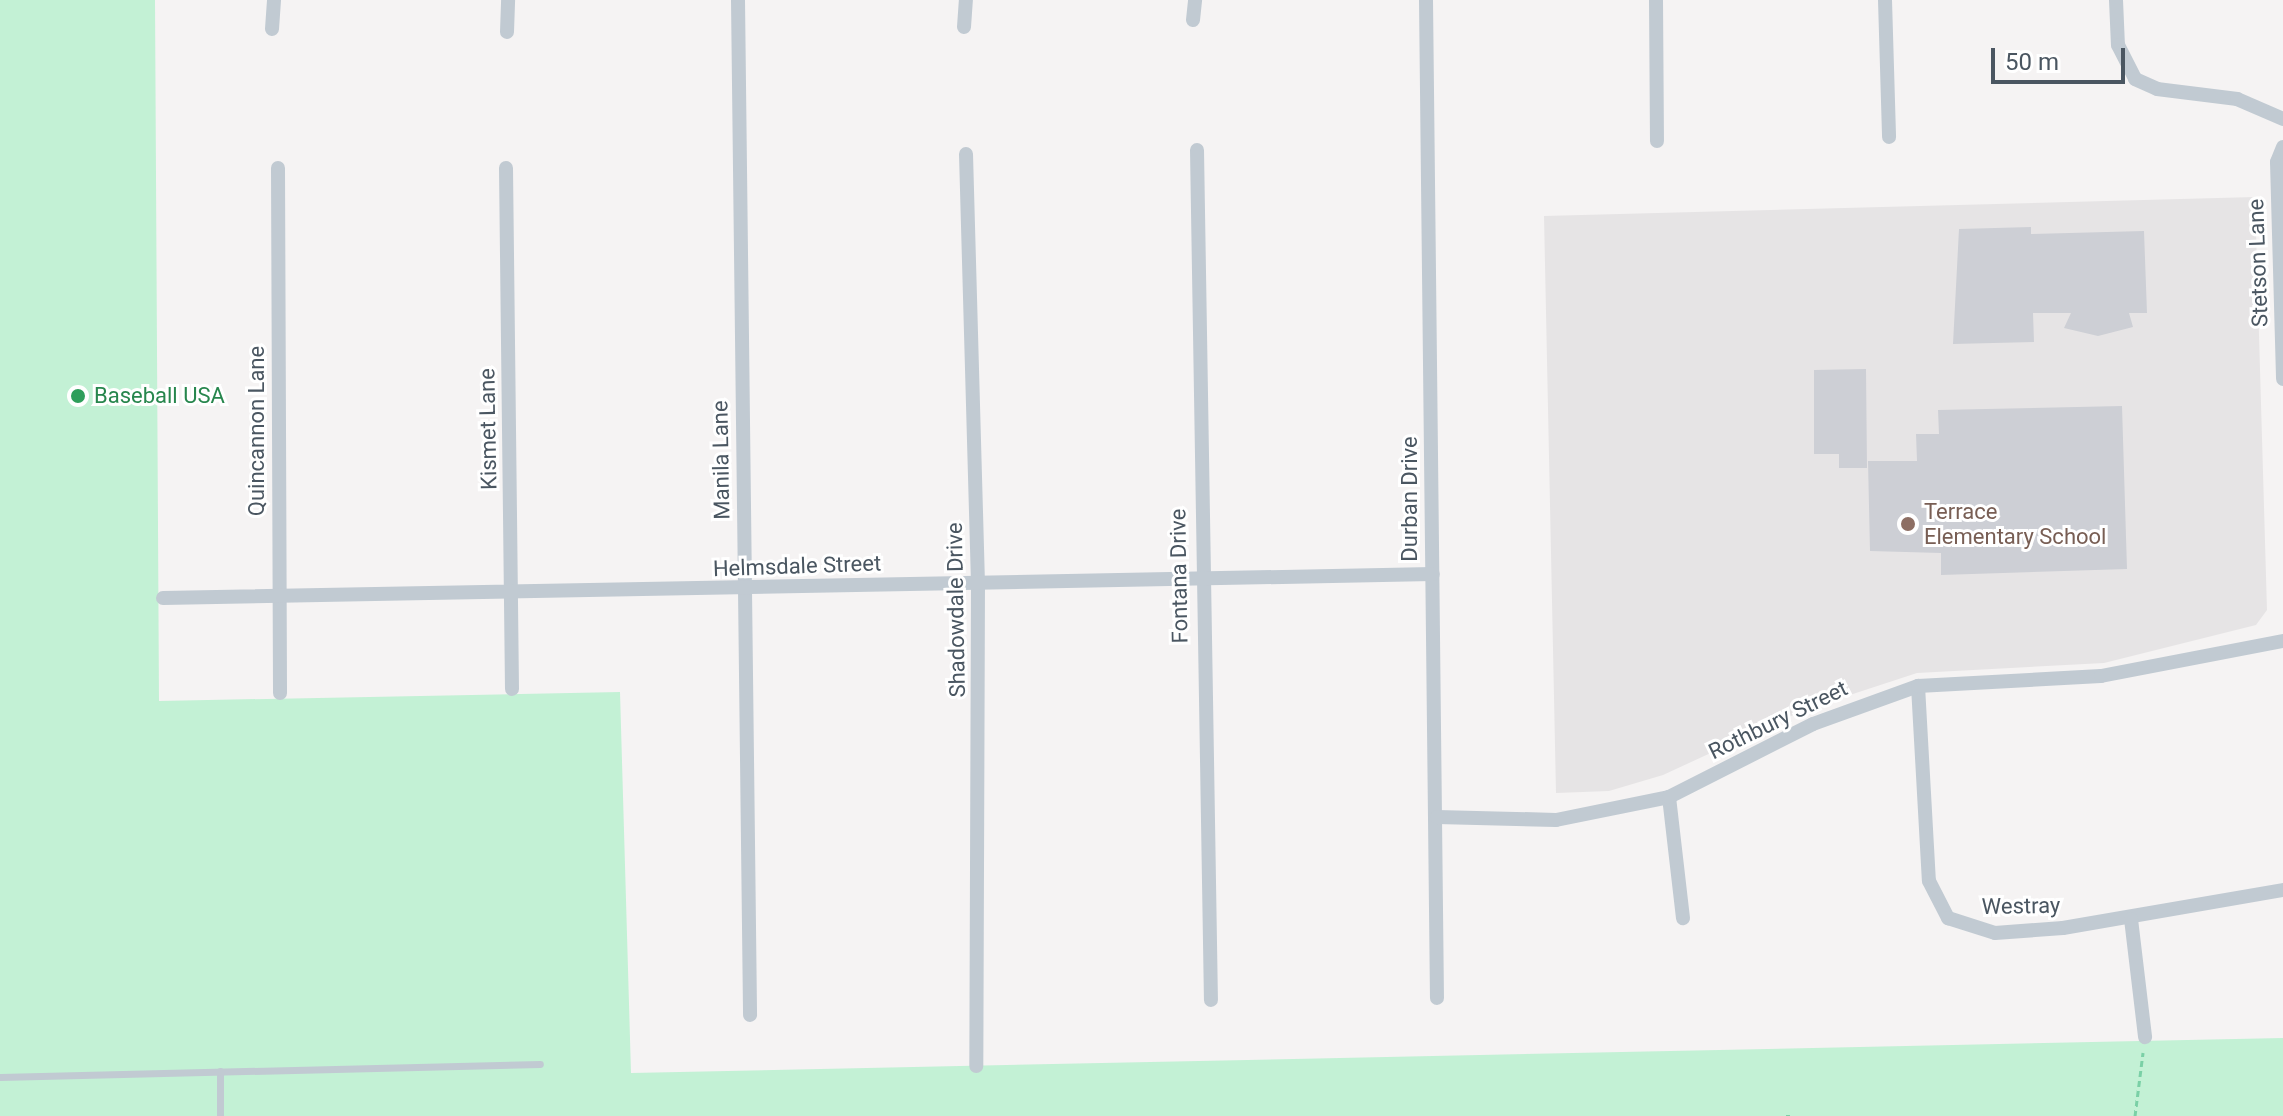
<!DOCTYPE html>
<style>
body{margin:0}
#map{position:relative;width:2283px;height:1116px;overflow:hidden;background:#f5f3f3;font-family:Roboto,sans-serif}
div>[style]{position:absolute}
.education>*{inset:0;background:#e6e4e5}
.green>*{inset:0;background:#c3f1d5}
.building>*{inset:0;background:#cdcfd5}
.path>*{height:3px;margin-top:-1.5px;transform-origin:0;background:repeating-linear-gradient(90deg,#7ad0a6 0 6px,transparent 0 10px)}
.service>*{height:7px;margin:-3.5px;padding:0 3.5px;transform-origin:3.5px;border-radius:3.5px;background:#c1cad2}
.minor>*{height:14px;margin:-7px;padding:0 7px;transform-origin:7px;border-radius:7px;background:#c1cad2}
.dots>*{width:22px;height:22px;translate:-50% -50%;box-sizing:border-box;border:4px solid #fff;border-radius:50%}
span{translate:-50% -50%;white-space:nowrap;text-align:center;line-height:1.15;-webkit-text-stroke:6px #fff;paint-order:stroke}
.street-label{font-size:22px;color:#4a5661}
.leisure-label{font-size:22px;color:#27864d}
.left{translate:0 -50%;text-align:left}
.education-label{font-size:22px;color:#785e54}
.scale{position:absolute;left:1991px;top:48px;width:134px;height:36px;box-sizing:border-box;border:4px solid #4a5661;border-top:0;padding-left:10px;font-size:24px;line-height:28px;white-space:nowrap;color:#4a5661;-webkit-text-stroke:6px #fff;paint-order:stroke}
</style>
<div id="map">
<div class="education">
<i style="clip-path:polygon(2255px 197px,2267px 610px,2256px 625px,2104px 663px,1917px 673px,1804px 710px,1663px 775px,1609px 791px,1556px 793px,1544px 216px)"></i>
</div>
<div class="green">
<i style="clip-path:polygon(0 0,155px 0,159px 701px,620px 692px,631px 1073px,2283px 1038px,2283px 1116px,0 1116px)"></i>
</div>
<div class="building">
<i style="clip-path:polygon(2031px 227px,2031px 234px,2144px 231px,2147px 313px,2129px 313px,2133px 327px,2098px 336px,2064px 328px,2071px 313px,2033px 313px,2034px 342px,1953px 344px,1959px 229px)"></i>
<i style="clip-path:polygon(1866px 369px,1867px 468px,1839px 468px,1839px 454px,1814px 454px,1814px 370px)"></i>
<i style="clip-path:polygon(2122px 406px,2127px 569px,1941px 575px,1941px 553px,1870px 551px,1868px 461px,1917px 461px,1916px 434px,1939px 434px,1938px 410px)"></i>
</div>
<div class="path">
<i style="left:1786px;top:1116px;width:4px"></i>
<i style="left:2135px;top:1116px;width:64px;rotate:-82.8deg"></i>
</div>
<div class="service">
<i style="left:220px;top:1071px;width:45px;rotate:90deg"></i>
<i style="left:0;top:1077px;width:540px;rotate:-1.38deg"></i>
</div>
<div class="minor">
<i style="left:738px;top:0;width:1015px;rotate:89.32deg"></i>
<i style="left:1426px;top:0;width:998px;rotate:89.37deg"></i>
<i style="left:1656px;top:0;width:141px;rotate:89.6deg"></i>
<i style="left:1885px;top:0;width:137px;rotate:88.3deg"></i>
<i style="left:2116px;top:0;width:45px;rotate:87.5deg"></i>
<i style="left:2118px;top:45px;width:38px;rotate:63deg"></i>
<i style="left:2135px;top:79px;width:24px;rotate:24deg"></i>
<i style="left:2157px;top:89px;width:81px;rotate:7.1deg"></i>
<i style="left:2237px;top:99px;width:50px;rotate:23.5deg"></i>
<i style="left:1193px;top:20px;width:20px;rotate:-84deg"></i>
<i style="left:964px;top:27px;width:27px;rotate:-86deg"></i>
<i style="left:272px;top:29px;width:29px;rotate:-86deg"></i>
<i style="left:507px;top:32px;width:32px;rotate:-88deg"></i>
<i style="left:2283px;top:147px;width:16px;rotate:112deg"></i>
<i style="left:2277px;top:162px;width:217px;rotate:88.4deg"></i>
<i style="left:1197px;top:150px;width:850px;rotate:89.06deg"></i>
<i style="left:966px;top:154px;width:428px;rotate:88.4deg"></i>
<i style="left:978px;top:582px;width:484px;rotate:90.2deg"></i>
<i style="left:278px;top:168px;width:525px;rotate:89.78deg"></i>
<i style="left:506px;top:168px;width:521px;rotate:89.34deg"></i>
<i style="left:163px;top:598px;width:1270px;rotate:-1.08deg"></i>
<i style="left:1918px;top:686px;width:195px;rotate:86.8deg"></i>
<i style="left:1929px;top:881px;width:42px;rotate:62.8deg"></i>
<i style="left:1948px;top:918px;width:49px;rotate:17.7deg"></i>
<i style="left:1995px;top:933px;width:68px;rotate:-4.2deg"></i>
<i style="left:2063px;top:928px;width:223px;rotate:-9.8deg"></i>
<i style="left:1669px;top:797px;width:122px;rotate:83.4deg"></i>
<i style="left:1437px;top:817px;width:119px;rotate:1.4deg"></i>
<i style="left:1556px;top:820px;width:115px;rotate:-11.5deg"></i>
<i style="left:1669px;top:797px;width:161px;rotate:-26.9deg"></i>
<i style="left:1813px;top:724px;width:112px;rotate:-19.9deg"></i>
<i style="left:1918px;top:686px;width:183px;rotate:-3.1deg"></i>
<i style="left:2101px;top:676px;width:185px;rotate:-10.9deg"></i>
<i style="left:2131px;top:919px;width:119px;rotate:83.2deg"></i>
</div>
<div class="dots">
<i style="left:78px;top:396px;background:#2e9e5b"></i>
<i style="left:1908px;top:524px;background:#8d6e63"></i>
</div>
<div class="street-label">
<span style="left:2258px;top:263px;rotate:-92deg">Stetson Lane</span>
<span style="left:488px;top:429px;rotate:-91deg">Kismet Lane</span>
<span style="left:257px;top:431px;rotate:-90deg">Quincannon Lane</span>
<span style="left:721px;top:460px;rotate:-91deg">Manila Lane</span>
<span style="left:1410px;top:499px;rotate:-90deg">Durban Drive</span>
<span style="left:797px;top:566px;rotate:-2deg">Helmsdale Street</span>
<span style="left:1179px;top:576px;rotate:-91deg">Fontana Drive</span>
<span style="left:956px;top:610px;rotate:-91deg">Shadowdale Drive</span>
<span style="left:1778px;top:720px;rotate:-26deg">Rothbury Street</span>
<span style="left:2021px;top:906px;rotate:-1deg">Westray</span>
</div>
<div class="leisure-label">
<span class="left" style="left:94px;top:396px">Baseball USA</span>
</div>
<div class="education-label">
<span class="left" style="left:1924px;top:524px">Terrace<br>Elementary School</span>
</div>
<div class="scale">50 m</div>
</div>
